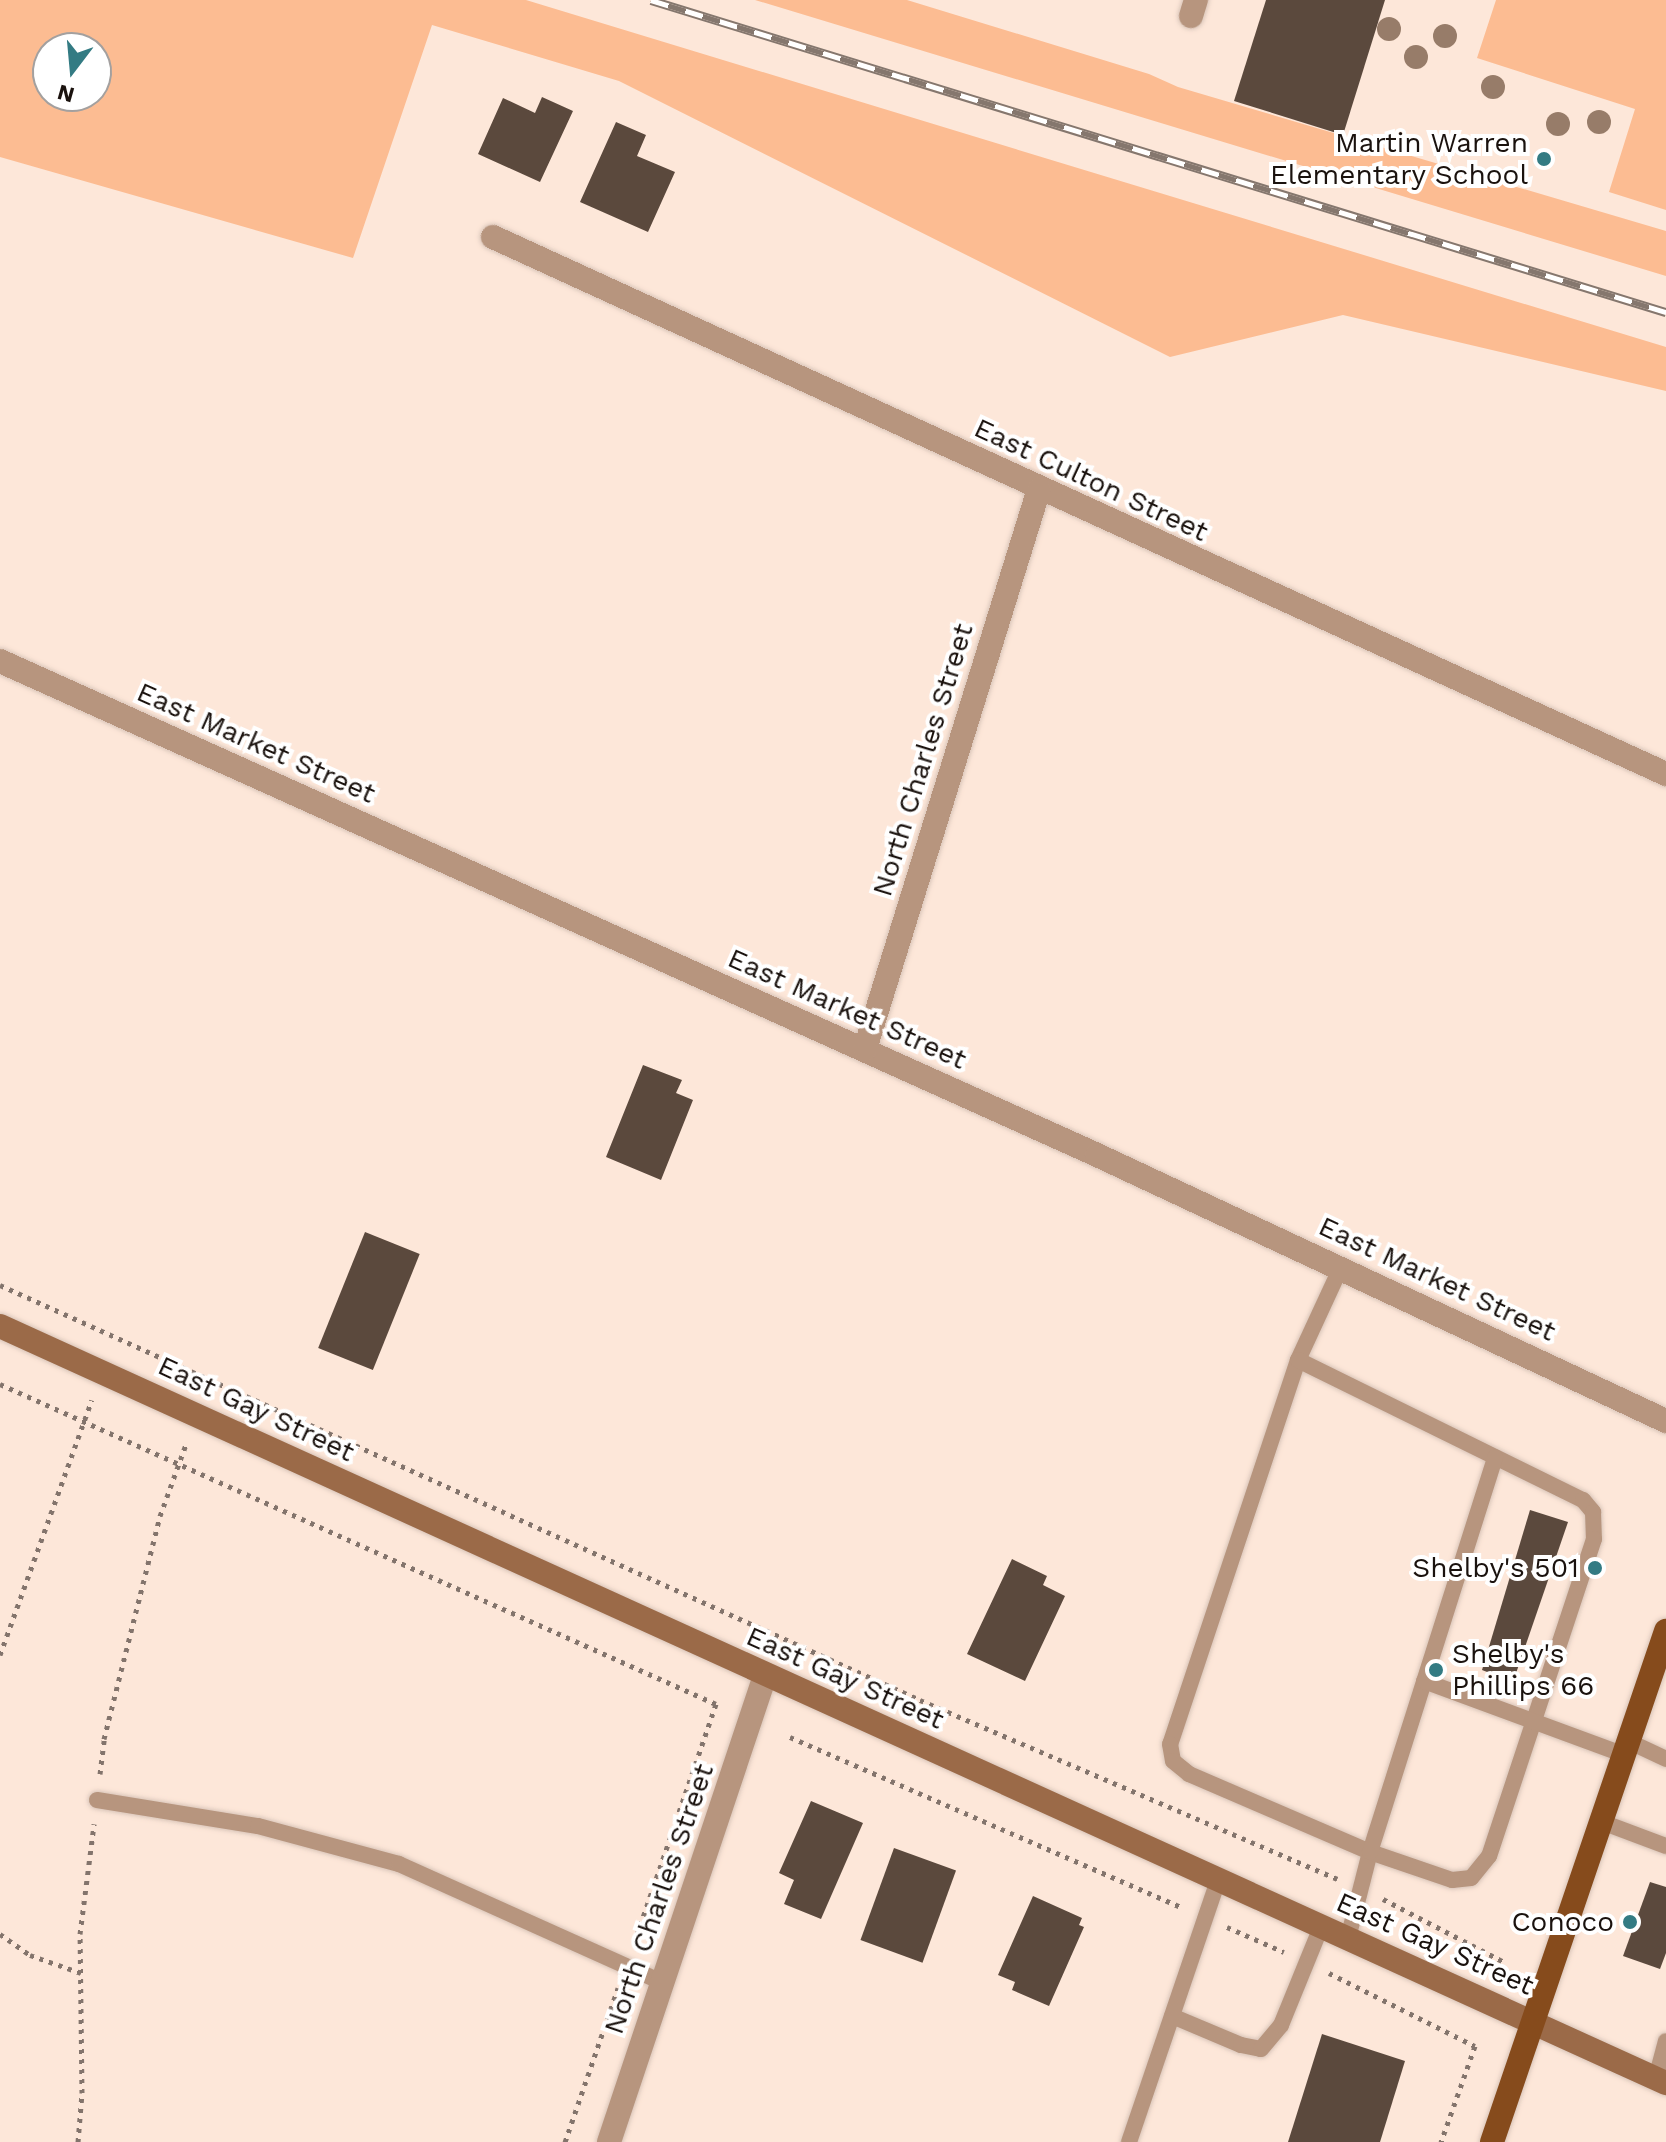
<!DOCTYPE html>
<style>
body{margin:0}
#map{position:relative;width:1666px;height:2142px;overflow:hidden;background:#fde7d9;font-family:"Work Sans",sans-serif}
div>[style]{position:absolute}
.green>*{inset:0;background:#fcbc92}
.building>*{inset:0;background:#5b493d;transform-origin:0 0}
.path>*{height:5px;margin-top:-2.5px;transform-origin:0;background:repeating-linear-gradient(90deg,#83746c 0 4px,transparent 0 10px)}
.roads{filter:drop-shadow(0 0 2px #d9c5b9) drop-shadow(0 0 2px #d9c5b9)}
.lane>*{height:16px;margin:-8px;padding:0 8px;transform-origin:8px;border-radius:8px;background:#b7957e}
.street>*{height:24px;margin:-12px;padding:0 12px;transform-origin:12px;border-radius:12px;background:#b7957e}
.secondary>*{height:24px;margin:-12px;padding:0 12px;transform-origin:12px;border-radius:12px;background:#9b6a48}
.primary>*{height:24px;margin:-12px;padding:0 12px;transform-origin:12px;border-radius:12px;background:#864b1c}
.rail>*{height:9px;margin-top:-4.5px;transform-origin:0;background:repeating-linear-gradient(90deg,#fff 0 18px,#85776e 0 36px);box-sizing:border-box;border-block:2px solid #85776e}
.trees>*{width:24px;height:24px;margin:-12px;border-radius:50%;background:#977c69}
.dots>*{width:22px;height:22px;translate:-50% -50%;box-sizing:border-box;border:4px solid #fff;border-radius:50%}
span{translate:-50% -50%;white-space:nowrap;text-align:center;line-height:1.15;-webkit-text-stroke:8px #fff;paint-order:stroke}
.poi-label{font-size:28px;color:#1a120e}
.right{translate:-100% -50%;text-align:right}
.left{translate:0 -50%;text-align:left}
.street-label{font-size:28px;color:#1a120e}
.north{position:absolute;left:32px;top:32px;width:80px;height:80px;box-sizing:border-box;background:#fff;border:2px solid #a3a09f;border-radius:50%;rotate:196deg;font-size:22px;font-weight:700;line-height:32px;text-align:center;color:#1a120e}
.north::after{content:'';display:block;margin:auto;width:28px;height:36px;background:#337b83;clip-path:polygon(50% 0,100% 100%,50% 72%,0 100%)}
</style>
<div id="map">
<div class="green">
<i style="clip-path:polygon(evenodd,0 0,526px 0,1666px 347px,1666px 391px,1343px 315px,1170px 357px,619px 81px,432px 25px,353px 258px,0 157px,0 0,48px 48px,96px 48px,96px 96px,48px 96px,48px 48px)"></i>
<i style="clip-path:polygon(755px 0,907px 0,1149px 74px,1178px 87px,1666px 231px,1666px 276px)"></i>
<i style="clip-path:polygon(1496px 0,1666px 0,1666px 210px,1609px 192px,1635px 109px,1477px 58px)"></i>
</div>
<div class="building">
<i style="clip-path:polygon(1266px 0,1385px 0,1343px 135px,1234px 101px)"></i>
<i style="clip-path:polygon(542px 97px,573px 111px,540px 182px,478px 154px,503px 98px,535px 113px)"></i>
<i style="clip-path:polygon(616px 122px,646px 135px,637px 156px,675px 172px,648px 232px,580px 202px)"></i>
<i style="clip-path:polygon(643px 1065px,682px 1080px,676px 1093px,693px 1100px,661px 1180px,606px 1157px)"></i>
<i style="left:365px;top:1232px;width:59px;height:125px;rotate:22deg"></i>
<i style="clip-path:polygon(1530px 1510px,1568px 1522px,1513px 1682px,1482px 1670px)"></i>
<i style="clip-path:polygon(1012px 1559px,1047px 1576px,1043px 1585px,1065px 1596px,1025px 1681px,967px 1654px)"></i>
<i style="clip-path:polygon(811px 1801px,863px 1823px,821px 1919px,784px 1904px,794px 1880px,779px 1873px)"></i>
<i style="left:894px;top:1848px;width:66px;height:98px;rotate:20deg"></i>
<i style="clip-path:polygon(1650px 1882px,1666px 1887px,1666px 1953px,1660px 1969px,1623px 1956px)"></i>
<i style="clip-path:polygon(1033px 1896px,1082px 1918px,1079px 1925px,1084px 1927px,1049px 2006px,1012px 1990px,1015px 1982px,998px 1975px)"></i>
<i style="clip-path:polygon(1322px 2034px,1405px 2061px,1380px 2142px,1288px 2142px)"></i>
</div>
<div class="path">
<i style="left:0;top:1285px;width:1009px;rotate:24.28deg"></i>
<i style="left:920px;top:1700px;width:454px;rotate:23.2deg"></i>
<i style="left:0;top:1384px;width:784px;rotate:24.08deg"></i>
<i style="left:716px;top:1704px;width:250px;rotate:108.9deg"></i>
<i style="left:0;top:1655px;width:271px;rotate:-70.2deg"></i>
<i style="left:790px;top:1737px;width:426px;rotate:23.5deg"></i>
<i style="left:100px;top:1774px;width:35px;rotate:-83deg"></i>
<i style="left:104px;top:1739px;width:230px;rotate:-75.9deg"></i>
<i style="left:160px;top:1516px;width:77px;rotate:-70.1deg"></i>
<i style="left:1383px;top:1899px;width:136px;rotate:27.5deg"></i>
<i style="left:1227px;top:1927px;width:62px;rotate:23.7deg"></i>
<i style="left:0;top:1934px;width:37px;rotate:35deg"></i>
<i style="left:30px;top:1955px;width:54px;rotate:19.4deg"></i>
<i style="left:1329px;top:1973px;width:163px;rotate:26.6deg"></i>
<i style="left:1475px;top:2046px;width:102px;rotate:109.5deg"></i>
<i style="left:78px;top:2142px;width:49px;rotate:-85.3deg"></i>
<i style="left:82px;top:2093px;width:159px;rotate:-90.7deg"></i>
<i style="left:80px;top:1934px;width:111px;rotate:-82.7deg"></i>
<i style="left:565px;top:2142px;width:163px;rotate:-71deg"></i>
</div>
<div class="roads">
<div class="lane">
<i style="left:1341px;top:1267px;width:102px;rotate:114.8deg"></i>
<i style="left:1298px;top:1360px;width:405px;rotate:108.4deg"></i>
<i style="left:1170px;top:1744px;width:17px;rotate:80deg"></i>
<i style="left:1173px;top:1761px;width:21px;rotate:39deg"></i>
<i style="left:1189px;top:1774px;width:197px;rotate:23.3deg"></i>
<i style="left:1370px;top:1852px;width:89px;rotate:104.3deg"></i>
<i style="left:1298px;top:1360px;width:318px;rotate:26.2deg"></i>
<i style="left:1583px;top:1500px;width:16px;rotate:50deg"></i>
<i style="left:1593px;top:1512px;width:27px;rotate:88deg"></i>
<i style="left:1594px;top:1539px;width:334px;rotate:108.3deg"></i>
<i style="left:1489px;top:1856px;width:28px;rotate:129deg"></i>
<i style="left:1471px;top:1878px;width:19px;rotate:174deg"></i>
<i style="left:1452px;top:1880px;width:87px;rotate:-161.1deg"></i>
<i style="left:1370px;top:1852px;width:414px;rotate:-72.4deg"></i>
<i style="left:1424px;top:1681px;width:214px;rotate:20.2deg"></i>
<i style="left:1630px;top:1742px;width:40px;rotate:25deg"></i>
<i style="left:97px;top:1800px;width:163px;rotate:9.2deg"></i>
<i style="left:258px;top:1826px;width:146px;rotate:15.1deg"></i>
<i style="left:399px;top:1864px;width:288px;rotate:24.2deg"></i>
<i style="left:1602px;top:1822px;width:68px;rotate:20.6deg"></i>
<i style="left:1172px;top:2016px;width:75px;rotate:22.8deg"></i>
<i style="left:1241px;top:2045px;width:20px;rotate:11deg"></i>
<i style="left:1261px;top:2049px;width:31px;rotate:-50deg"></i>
<i style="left:1281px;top:2025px;width:106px;rotate:-67.8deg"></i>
<i style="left:1656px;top:2078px;width:38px;rotate:-75deg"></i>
<i style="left:1129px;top:2142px;width:276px;rotate:-71.2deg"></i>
</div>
<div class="street">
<i style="left:1191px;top:16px;width:17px;rotate:-73deg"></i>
<i style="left:493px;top:237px;width:1290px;rotate:24.6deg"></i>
<i style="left:0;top:661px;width:1203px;rotate:24.24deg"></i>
<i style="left:1097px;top:1155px;width:628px;rotate:25.06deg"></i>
<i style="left:865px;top:1049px;width:586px;rotate:-72.74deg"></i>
<i style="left:609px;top:2142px;width:492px;rotate:-71.5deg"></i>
</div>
<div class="secondary">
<i style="left:0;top:1326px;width:1830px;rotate:24.44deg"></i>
</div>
<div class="primary">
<i style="left:1492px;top:2142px;width:540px;rotate:-71.2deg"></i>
</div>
</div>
<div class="rail">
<i style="left:651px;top:0;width:1062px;rotate:17.09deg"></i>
</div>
<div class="trees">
<i style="left:1389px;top:29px"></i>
<i style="left:1445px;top:36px"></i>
<i style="left:1416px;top:57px"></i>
<i style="left:1493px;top:87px"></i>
<i style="left:1599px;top:122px"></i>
<i style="left:1558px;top:124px"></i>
</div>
<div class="dots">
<i style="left:1544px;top:159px;background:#337b83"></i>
<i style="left:1595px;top:1568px;background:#337b83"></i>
<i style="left:1436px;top:1670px;background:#337b83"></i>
<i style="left:1630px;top:1922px;background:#337b83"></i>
</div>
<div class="poi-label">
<span class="right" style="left:1528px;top:159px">Martin Warren<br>Elementary School</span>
<span class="right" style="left:1579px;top:1568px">Shelby's 501</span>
<span class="left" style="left:1452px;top:1670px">Shelby's<br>Phillips 66</span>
<span class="right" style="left:1614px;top:1922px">Conoco</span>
</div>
<div class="street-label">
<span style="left:1091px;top:480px;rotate:25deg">East Culton Street</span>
<span style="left:256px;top:743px;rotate:24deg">East Market Street</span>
<span style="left:923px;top:760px;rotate:-73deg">North Charles Street</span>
<span style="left:847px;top:1009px;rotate:24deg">East Market Street</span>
<span style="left:1437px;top:1279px;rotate:25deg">East Market Street</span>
<span style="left:256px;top:1409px;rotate:25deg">East Gay Street</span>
<span style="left:845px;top:1678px;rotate:24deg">East Gay Street</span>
<span style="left:659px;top:1899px;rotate:-71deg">North Charles Street</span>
<span style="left:1435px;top:1944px;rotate:24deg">East Gay Street</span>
</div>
<div class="north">N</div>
</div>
